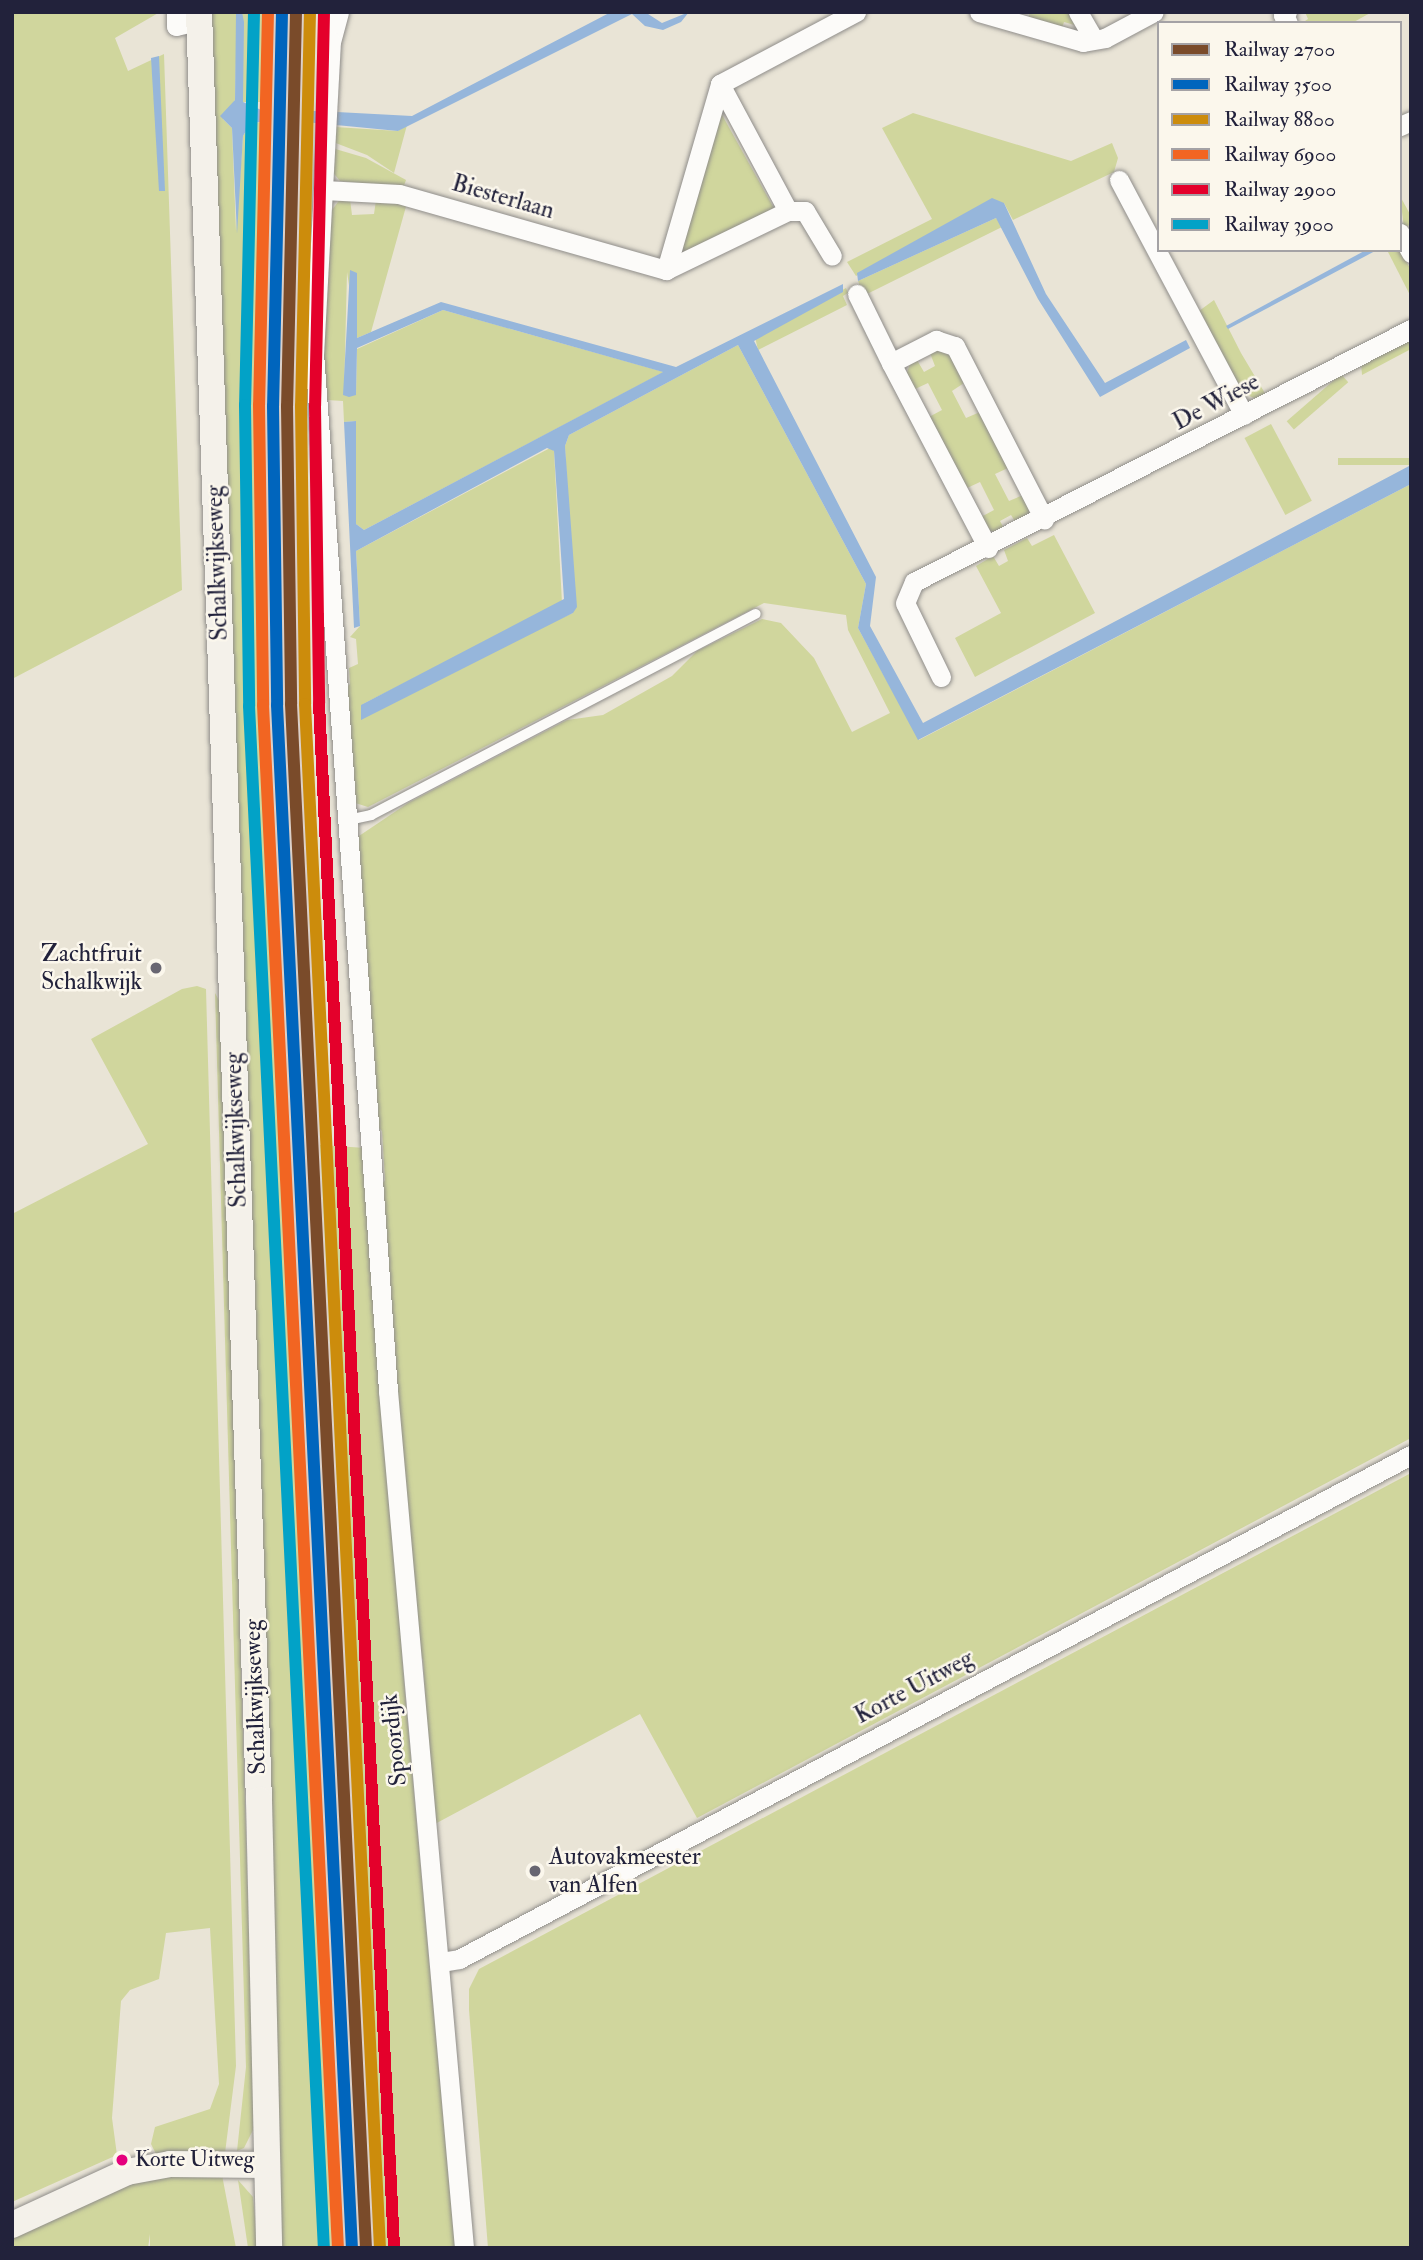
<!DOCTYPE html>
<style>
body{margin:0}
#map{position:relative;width:1423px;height:2260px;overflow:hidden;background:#e9e4d6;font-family:"IM FELL Double Pica",serif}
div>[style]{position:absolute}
.industrial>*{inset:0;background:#dcd0c8}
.green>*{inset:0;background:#d0d69d;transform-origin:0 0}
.water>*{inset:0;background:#96b6db}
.roads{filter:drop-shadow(0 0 2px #8f8d8a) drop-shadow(0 0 2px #8f8d8a)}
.lane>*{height:10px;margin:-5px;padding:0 5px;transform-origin:5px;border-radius:5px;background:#fcfbf9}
.street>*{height:19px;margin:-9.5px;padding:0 9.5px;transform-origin:9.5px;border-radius:9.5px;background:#fcfbf9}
.secondary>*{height:26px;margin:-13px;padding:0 13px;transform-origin:13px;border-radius:13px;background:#f4f1ea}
.rail-1>*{height:12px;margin:-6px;padding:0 6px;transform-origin:6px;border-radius:6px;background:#7a4b2a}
.rail-2>*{height:12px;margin:-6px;padding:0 6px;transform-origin:6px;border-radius:6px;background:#0065bd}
.rail-3>*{height:12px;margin:-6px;padding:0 6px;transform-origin:6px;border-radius:6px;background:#cc8c0c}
.rail-4>*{height:12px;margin:-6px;padding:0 6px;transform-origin:6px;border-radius:6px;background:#f26522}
.rail-5>*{height:12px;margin:-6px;padding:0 6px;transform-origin:6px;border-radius:6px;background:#e4002b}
.rail-6>*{height:12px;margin:-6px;padding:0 6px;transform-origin:6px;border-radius:6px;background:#02a2c7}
.dots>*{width:19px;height:19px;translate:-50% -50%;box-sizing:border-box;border:4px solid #fbf7ec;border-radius:50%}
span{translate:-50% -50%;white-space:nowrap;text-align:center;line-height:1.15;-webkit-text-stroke:5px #fbf7ec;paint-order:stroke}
.bus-label{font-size:22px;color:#22223b}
.left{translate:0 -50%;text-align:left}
.street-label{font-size:24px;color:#22223b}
.poi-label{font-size:24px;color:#22223b}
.right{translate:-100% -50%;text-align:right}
.frame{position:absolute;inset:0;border:14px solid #22223b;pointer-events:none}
.legend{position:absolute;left:1157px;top:21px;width:245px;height:231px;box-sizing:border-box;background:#fbf7ec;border:2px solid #a4a2a5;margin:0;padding:9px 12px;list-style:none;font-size:21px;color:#22223b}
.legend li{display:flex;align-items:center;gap:14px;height:35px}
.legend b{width:35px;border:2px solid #a4a2a5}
</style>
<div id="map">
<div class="industrial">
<i style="clip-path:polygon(263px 12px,307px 12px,301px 404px,306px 719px,320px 1145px,375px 2248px,332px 2248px,326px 2117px,268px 868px,259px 468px)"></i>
</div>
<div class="green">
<i style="clip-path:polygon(12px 12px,160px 12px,115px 38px,128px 71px,164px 54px,182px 590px,12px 679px)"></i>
<i style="clip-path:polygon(211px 12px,236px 12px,237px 21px,235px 100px,223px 119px,232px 128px,236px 231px,243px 136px,251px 123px,262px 122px,259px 468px,268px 868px,332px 2248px,279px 2248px)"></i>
<i style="left:242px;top:12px;width:20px;height:90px"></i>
<i style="clip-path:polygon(1030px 12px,1071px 12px,1078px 26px,1064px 22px,1061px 31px,1028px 20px)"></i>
<i style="clip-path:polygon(1305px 12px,1372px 12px,1352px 23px,1302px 23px,1308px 19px)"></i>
<i style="clip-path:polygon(721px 113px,775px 210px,682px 255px,681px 245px)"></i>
<i style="clip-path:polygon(913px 113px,1071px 161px,1112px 143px,1118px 158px,1114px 172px,1013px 220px,1004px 203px,856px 276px,847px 262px,932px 219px,882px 128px)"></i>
<i style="clip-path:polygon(407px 125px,394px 173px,367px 155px,333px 142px,335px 127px,398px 131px)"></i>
<i style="clip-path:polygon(332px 148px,366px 158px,406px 180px,403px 188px,340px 181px,331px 170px)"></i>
<i style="clip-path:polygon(1400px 196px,1411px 216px,1411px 224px,1404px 228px)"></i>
<i style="clip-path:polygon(341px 198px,350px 199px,352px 215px,374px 214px,376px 200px,407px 203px,371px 332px,357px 338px,347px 272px,344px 395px,356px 395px,357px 349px,443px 310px,664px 372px,364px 530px,356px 524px,356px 421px,344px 422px,343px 401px,327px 400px,322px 382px,329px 214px)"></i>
<i style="clip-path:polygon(996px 218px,1004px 226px,867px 294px,860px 286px,858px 281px)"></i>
<i style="clip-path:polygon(1387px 250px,1400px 250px,1411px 270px,1411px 297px)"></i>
<i style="clip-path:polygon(846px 288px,848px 293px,843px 296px,847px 305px,758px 350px,755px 337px)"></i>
<i style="clip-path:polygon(1214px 300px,1241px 353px,1266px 395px,1256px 399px,1243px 393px,1199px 311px)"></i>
<i style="clip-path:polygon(1411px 338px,1411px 349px,1362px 375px,1361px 363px)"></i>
<i style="clip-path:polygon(738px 345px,866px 584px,858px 628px,919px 740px,1411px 484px,1411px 1438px,697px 1818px,640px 1714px,433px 1825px,421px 1716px,426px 1710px,423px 1659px,415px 1654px,380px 1187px,385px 1180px,382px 1131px,375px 1124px,355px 849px,359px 836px,408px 803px,567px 720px,603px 715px,672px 676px,697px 651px,762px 619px,781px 623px,814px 658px,852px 732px,890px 713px,848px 630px,846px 615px,764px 603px,368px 807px,352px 802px,344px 690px,350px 684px,349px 668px,358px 664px,356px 639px,350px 637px,360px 626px,356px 551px,550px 448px,554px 451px,562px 603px,361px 705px,573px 613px,565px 446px,569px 435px)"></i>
<i style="clip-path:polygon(937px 350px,950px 354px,964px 383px,952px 391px,966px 418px,980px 412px,1008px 468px,995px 474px,1009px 501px,1023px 495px,1030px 512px,1018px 526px,1011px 515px,1000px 521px,1006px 532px,988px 531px,981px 517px,994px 510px,980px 482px,965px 489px,927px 418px,942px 410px,928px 383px,913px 390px,906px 375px,910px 364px,917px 360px,924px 372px,935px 366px,930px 353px)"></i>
<i style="left:1341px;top:374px;width:11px;height:72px;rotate:49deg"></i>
<i style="left:1271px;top:424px;width:87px;height:30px;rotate:62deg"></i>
<i style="left:1411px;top:458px;width:7px;height:73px;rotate:90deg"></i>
<i style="clip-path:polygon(1054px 535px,1095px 613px,975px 677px,955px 638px,1001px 613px,976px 566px,993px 556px,999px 566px,1008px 561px,1004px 550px,1027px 538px,1032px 546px)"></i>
<i style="clip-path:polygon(197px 986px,206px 989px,236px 2066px,225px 2153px,156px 2154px,151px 2144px,155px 2127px,210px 2109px,219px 2084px,210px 1928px,166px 1933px,159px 1979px,130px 1990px,121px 2001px,112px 2118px,117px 2155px,12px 2202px,12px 1214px,148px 1144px,91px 1039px,182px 989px)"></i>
<i style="clip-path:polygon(215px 993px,221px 1004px,253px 2068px,253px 2130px,244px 2148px,237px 2151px,246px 2067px)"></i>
<i style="clip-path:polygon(320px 1145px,366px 1148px,405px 1693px,455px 2248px,375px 2248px)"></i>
<i style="clip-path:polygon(1411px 1473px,1411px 2248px,488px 2248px,469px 2010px,469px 1989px,479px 1969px)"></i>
<i style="clip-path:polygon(222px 2175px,236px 2248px,150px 2248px,150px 2234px,148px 2248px,12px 2248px,12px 2234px,91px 2195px,155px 2176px)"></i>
<i style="clip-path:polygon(238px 2180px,253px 2197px,258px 2248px,248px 2248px)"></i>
</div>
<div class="water">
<i style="clip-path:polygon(236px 12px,242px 12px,244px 22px,243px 102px,268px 113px,267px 121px,251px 123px,243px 136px,237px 234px,232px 128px,220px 116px,235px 100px)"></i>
<i style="clip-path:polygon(611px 12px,645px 12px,662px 23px,689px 12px,681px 22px,663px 30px,645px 26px,632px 14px,398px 131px,305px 122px,308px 111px,318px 111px,412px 116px)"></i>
<i style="clip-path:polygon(159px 56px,165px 191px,159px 191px,151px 58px)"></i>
<i style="clip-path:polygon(992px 198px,1004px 203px,1046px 294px,1105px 383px,1186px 340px,1190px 348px,1100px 397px,1038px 299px,996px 218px,858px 281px,857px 273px)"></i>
<i style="clip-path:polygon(1366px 250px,1377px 250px,1228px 329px,1226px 326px)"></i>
<i style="clip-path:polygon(350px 270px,357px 273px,357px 338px,441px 302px,676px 367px,843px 284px,843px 292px,754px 341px,876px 577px,870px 626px,923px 723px,1411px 465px,1411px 484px,918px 740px,858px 628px,866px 584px,738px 345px,569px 435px,565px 446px,577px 607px,573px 613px,361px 720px,361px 705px,564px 599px,554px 451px,547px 448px,356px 551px,360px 626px,354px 628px,344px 422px,356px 421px,356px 524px,364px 530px,663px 372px,443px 310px,357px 348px,356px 395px,349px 397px,343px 395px)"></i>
</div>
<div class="roads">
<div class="lane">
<i style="left:348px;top:820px;width:24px;rotate:-12deg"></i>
<i style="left:371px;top:815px;width:434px;rotate:-27.6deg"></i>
</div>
<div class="street">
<i style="left:176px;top:12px;width:14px;rotate:90deg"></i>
<i style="left:176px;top:26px;width:23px;rotate:-13deg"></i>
<i style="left:339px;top:12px;width:30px;rotate:105deg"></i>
<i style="left:331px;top:41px;width:312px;rotate:93.1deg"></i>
<i style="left:314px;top:353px;width:1041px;rotate:85.92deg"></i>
<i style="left:388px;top:1391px;width:860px;rotate:84.93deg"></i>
<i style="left:979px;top:12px;width:108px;rotate:16.1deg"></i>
<i style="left:1083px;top:42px;width:22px;rotate:-10deg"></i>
<i style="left:1105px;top:38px;width:55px;rotate:-28deg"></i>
<i style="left:1078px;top:12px;width:30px;rotate:60deg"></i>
<i style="left:1287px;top:12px;width:5px;rotate:143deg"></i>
<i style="left:1283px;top:15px;width:9px;rotate:58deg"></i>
<i style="left:1400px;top:126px;width:12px;rotate:-24deg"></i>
<i style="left:1119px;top:180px;width:266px;rotate:62deg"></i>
<i style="left:324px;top:190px;width:75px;rotate:3.1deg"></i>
<i style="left:399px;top:194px;width:278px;rotate:15.9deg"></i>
<i style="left:666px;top:270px;width:136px;rotate:-25.8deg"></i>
<i style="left:788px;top:211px;width:144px;rotate:-118.2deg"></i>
<i style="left:788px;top:211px;width:17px"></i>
<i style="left:805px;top:211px;width:52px;rotate:59deg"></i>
<i style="left:1400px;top:233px;width:23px;rotate:61deg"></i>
<i style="left:666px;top:270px;width:194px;rotate:-73.8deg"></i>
<i style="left:720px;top:84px;width:154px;rotate:-27.9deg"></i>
<i style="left:857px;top:294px;width:77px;rotate:63.8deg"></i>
<i style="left:988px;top:548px;width:209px;rotate:-117.7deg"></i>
<i style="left:891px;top:363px;width:51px;rotate:-27.1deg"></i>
<i style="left:936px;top:340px;width:20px;rotate:18deg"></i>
<i style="left:955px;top:346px;width:195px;rotate:62.8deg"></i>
<i style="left:941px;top:677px;width:82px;rotate:-115.9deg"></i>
<i style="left:905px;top:603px;width:23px;rotate:-67deg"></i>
<i style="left:914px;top:582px;width:558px;rotate:-26.98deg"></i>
<i style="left:441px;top:1962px;width:18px;rotate:-9deg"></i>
<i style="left:459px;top:1959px;width:1077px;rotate:-27.9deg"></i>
</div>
<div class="secondary">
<i style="left:199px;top:12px;width:1789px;rotate:88.08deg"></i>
<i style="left:259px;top:1800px;width:448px;rotate:88.7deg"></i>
<i style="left:12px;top:2225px;width:127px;rotate:-24.7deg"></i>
<i style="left:127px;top:2172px;width:44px;rotate:-10.5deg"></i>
<i style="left:170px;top:2164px;width:97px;rotate:0.6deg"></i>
</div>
</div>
<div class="rail-1">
<i style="left:296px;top:12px;width:394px;rotate:91.3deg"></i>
<i style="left:287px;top:406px;width:298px;rotate:89.2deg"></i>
<i style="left:291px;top:704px;width:1546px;rotate:87.22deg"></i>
</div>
<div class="rail-2">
<i style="left:282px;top:12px;width:394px;rotate:91.3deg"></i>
<i style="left:273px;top:406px;width:299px;rotate:89.2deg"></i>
<i style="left:277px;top:705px;width:1545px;rotate:87.22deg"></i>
</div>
<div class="rail-3">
<i style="left:310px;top:12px;width:394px;rotate:91.3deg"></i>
<i style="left:301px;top:406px;width:298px;rotate:89.2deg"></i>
<i style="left:305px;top:704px;width:1545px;rotate:87.22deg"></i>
</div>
<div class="rail-4">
<i style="left:268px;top:12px;width:393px;rotate:91.3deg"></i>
<i style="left:259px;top:405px;width:300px;rotate:89.2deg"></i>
<i style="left:263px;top:705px;width:1545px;rotate:87.22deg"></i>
</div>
<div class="rail-5">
<i style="left:324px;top:13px;width:393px;rotate:91.3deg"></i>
<i style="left:315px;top:406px;width:297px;rotate:89.2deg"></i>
<i style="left:319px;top:703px;width:1546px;rotate:87.22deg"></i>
</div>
<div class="rail-6">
<i style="left:254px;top:12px;width:393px;rotate:91.3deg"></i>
<i style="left:245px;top:405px;width:301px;rotate:89.2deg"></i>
<i style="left:249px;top:706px;width:1544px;rotate:87.22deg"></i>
</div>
<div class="dots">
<i style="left:156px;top:968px;background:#686671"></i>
<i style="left:535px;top:1871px;background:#686671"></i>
<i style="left:122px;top:2160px;background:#e5007d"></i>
</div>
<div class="bus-label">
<span class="left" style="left:135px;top:2160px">Korte Uitweg</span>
</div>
<div class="street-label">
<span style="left:503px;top:197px;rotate:16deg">Biesterlaan</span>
<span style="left:1216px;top:402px;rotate:-28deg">De Wiese</span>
<span style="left:217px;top:563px;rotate:-92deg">Schalkwijkseweg</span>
<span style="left:236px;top:1130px;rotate:-92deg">Schalkwijkseweg</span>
<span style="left:914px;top:1687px;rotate:-28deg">Korte Uitweg</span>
<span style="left:255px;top:1697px;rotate:-92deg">Schalkwijkseweg</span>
<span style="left:394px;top:1740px;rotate:-96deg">Spoordijk</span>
</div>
<div class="poi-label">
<span class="right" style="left:142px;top:968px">Zachtfruit<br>Schalkwijk</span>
<span class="left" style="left:549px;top:1871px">Autovakmeester<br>van Alfen</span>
</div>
<div class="frame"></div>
<ul class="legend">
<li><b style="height:9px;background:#7a4b2a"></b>Railway 2700</li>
<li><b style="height:9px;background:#0065bd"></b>Railway 3500</li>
<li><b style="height:9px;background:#cc8c0c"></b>Railway 8800</li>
<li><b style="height:9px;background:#f26522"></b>Railway 6900</li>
<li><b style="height:9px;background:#e4002b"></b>Railway 2900</li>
<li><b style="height:9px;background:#02a2c7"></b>Railway 3900</li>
</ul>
</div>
